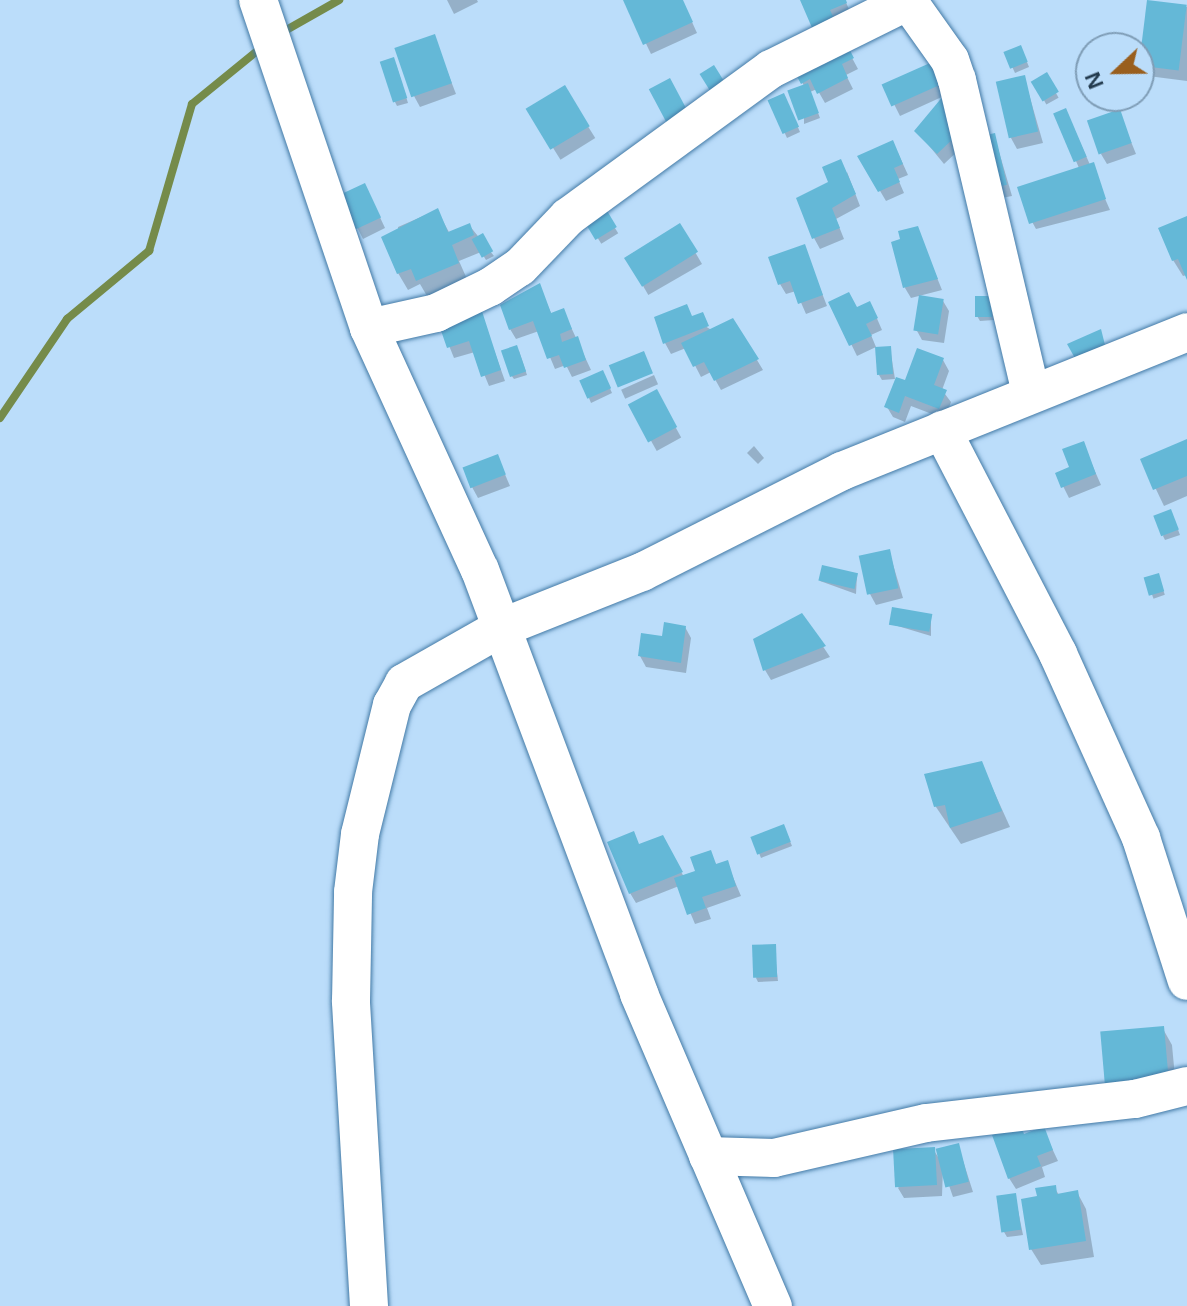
<!DOCTYPE html>
<style>
body{margin:0}
#map{position:relative;width:1187px;height:1306px;overflow:hidden;background:#bbddfa;font-family:Helvetica,sans-serif}
div>[style]{position:absolute}
.shadow>*{inset:0;background:#0003;transform-origin:0 0}
.stream>*{height:8px;margin:-4px;padding:0 4px;transform-origin:4px;border-radius:4px;background:#758b4a}
.building>*{inset:0;background:#64b8d7;transform-origin:0 0}
.roads{filter:drop-shadow(0 0 2px #437aa6) drop-shadow(0 0 2px #437aa6)}
.minor>*{height:38px;margin:-19px;padding:0 19px;transform-origin:19px;border-radius:19px;background:#fff}
span{translate:-50% -50%;white-space:nowrap;text-align:center;line-height:1.15;-webkit-text-stroke:8px #bbddfa;paint-order:stroke}
.north{position:absolute;left:1075px;top:32px;width:80px;height:80px;box-sizing:border-box;background:#bbddfa;border:2px solid #7f9db6;border-radius:50%;rotate:248deg;font-size:22px;font-weight:700;line-height:32px;text-align:center;color:#243c4f}
.north::after{content:'';display:block;margin:auto;width:28px;height:36px;background:#995f1e;clip-path:polygon(50% 0,100% 100%,50% 72%,0 100%)}
</style>
<div id="map">
<div class="shadow">
<i style="clip-path:polygon(447px 0,477px 0,478px 2px,454px 14px)"></i>
<i style="clip-path:polygon(625px 0,682px 0,697px 33px,651px 54px)"></i>
<i style="clip-path:polygon(802px 0,845px 0,851px 14px,835px 21px)"></i>
<i style="clip-path:polygon(1149px 3px,1187px 7px,1187px 81px,1148px 76px,1142px 66px)"></i>
<i style="clip-path:polygon(434px 37px,456px 94px,420px 107px,414px 96px)"></i>
<i style="clip-path:polygon(1023px 52px,1029px 67px,1015px 73px,1006px 53px)"></i>
<i style="clip-path:polygon(851px 56px,858px 69px,846px 75px,853px 89px,825px 103px,817px 89px,810px 92px,820px 118px,804px 124px,804px 86px,796px 70px)"></i>
<i style="clip-path:polygon(396px 64px,408px 103px,397px 106px,395px 102px)"></i>
<i style="left:1046px;top:75px;width:26px;height:14px;rotate:61deg"></i>
<i style="clip-path:polygon(935px 76px,944px 96px,900px 116px,885px 86px)"></i>
<i style="clip-path:polygon(1024px 77px,1043px 143px,1017px 149px,1011px 138px)"></i>
<i style="left:564px;top:88px;width:59px;height:41px;rotate:58deg"></i>
<i style="clip-path:polygon(786px 100px,800px 132px,787px 138px,770px 101px)"></i>
<i style="clip-path:polygon(1119px 112px,1136px 154px,1107px 164px,1101px 154px)"></i>
<i style="clip-path:polygon(1056px 115px,1068px 115px,1110px 210px,1036px 229px,1030px 218px,1079px 168px)"></i>
<i style="clip-path:polygon(962px 117px,960px 149px,944px 164px,917px 131px)"></i>
<i style="clip-path:polygon(994px 135px,1012px 196px,997px 199px)"></i>
<i style="clip-path:polygon(898px 153px,908px 175px,898px 179px,904px 193px,886px 201px,860px 157px)"></i>
<i style="clip-path:polygon(847px 172px,860px 206px,836px 219px,844px 239px,820px 249px,814px 238px)"></i>
<i style="clip-path:polygon(370px 196px,385px 228px,363px 239px,342px 197px)"></i>
<i style="clip-path:polygon(437px 210px,450px 234px,469px 225px,494px 256px,486px 260px,481px 252px,459px 261px,467px 279px,427px 296px,420px 284px,408px 290px,398px 273px,398px 227px)"></i>
<i style="left:605px;top:212px;width:25px;height:20px;rotate:58deg"></i>
<i style="clip-path:polygon(1187px 218px,1187px 275px,1183px 276px,1173px 260px)"></i>
<i style="left:680px;top:226px;width:44px;height:62px;rotate:60deg"></i>
<i style="clip-path:polygon(917px 228px,942px 290px,911px 298px,905px 288px)"></i>
<i style="clip-path:polygon(804px 247px,827px 306px,806px 314px,796px 291px,786px 294px,780px 284px)"></i>
<i style="clip-path:polygon(539px 286px,552px 315px,563px 310px,591px 370px,572px 377px,566px 365px,555px 369px,539px 331px,516px 339px,510px 329px)"></i>
<i style="clip-path:polygon(943px 301px,949px 311px,944px 343px,922px 340px,916px 329px)"></i>
<i style="clip-path:polygon(994px 302px,994px 320px,980px 321px,977px 316px)"></i>
<i style="clip-path:polygon(831px 303px,875px 314px,882px 330px,871px 335px,876px 347px,857px 356px)"></i>
<i style="clip-path:polygon(479px 308px,505px 381px,489px 386px,475px 352px,454px 358px,440px 323px)"></i>
<i style="clip-path:polygon(693px 318px,757px 360px,763px 370px,721px 390px,711px 372px,701px 377px,686px 348px,671px 354px,665px 343px)"></i>
<i style="clip-path:polygon(890px 348px,895px 379px,882px 380px,879px 375px)"></i>
<i style="clip-path:polygon(519px 351px,527px 375px,514px 379px,511px 375px)"></i>
<i style="clip-path:polygon(943px 360px,949px 371px,942px 390px,951px 402px,945px 419px,911px 406px,905px 422px,893px 417px,887px 407px)"></i>
<i style="left:654px;top:375px;width:10px;height:36px;rotate:66deg"></i>
<i style="clip-path:polygon(605px 377px,612px 393px,591px 403px,589px 398px)"></i>
<i style="left:656px;top:392px;width:52px;height:28px;rotate:61deg"></i>
<i style="clip-path:polygon(1187px 441px,1187px 496px,1164px 506px,1142px 460px)"></i>
<i style="clip-path:polygon(1083px 444px,1101px 485px,1069px 498px,1057px 474px,1071px 469px)"></i>
<i style="clip-path:polygon(754px 446px,764px 458px,758px 464px,747px 453px)"></i>
<i style="clip-path:polygon(497px 456px,510px 486px,478px 498px,472px 487px)"></i>
<i style="clip-path:polygon(1173px 516px,1180px 535px,1165px 540px,1163px 536px)"></i>
<i style="clip-path:polygon(889px 551px,903px 598px,876px 605px,870px 594px)"></i>
<i style="clip-path:polygon(857px 575px,856px 594px,820px 581px)"></i>
<i style="left:1158px;top:575px;width:21px;height:12px;rotate:71deg"></i>
<i style="clip-path:polygon(802px 615px,830px 657px,771px 680px,765px 670px)"></i>
<i style="clip-path:polygon(931px 616px,931px 636px,891px 624px)"></i>
<i style="clip-path:polygon(685px 627px,691px 638px,686px 673px,646px 667px,640px 656px)"></i>
<i style="clip-path:polygon(981px 763px,1010px 827px,961px 844px,936px 807px,927px 776px)"></i>
<i style="clip-path:polygon(786px 831px,792px 846px,761px 858px,759px 853px)"></i>
<i style="clip-path:polygon(662px 837px,684px 877px,697px 872px,710px 853px,717px 866px,727px 863px,741px 896px,707px 908px,711px 919px,695px 924px,679px 886px,636px 903px,630px 893px,640px 846px)"></i>
<i style="clip-path:polygon(774px 946px,778px 981px,758px 982px,756px 978px)"></i>
<i style="clip-path:polygon(1163px 1029px,1172px 1045px,1177px 1099px,1116px 1104px)"></i>
<i style="clip-path:polygon(1043px 1129px,1058px 1161px,1042px 1167px,1045px 1177px,1016px 1189px,1009px 1178px,1025px 1136px)"></i>
<i style="clip-path:polygon(958px 1145px,973px 1192px,953px 1197px,943px 1168px,942px 1196px,904px 1198px,898px 1188px,933px 1149px,940px 1160px)"></i>
<i style="clip-path:polygon(1054px 1187px,1059px 1195px,1077px 1192px,1086px 1209px,1094px 1257px,1041px 1265px,1031px 1249px,1039px 1198px)"></i>
<i style="clip-path:polygon(1015px 1195px,1023px 1235px,1007px 1237px,1004px 1232px)"></i>
</div>
<div class="stream">
<i style="left:281px;top:33px;width:67px;rotate:-29.6deg"></i>
<i style="left:0;top:418px;width:120px;rotate:-55.9deg"></i>
<i style="left:67px;top:319px;width:107px;rotate:-39.7deg"></i>
<i style="left:149px;top:251px;width:153px;rotate:-73.7deg"></i>
<i style="left:192px;top:104px;width:92px;rotate:-39.2deg"></i>
</div>
<div class="building">
<i style="clip-path:polygon(623px 0,683px 0,693px 22px,643px 45px)"></i>
<i style="clip-path:polygon(800px 0,846px 0,847px 3px,830px 10px,838px 27px,816px 37px)"></i>
<i style="left:1147px;top:0;width:40px;height:66px;rotate:7deg"></i>
<i style="left:435px;top:34px;width:52px;height:43px;rotate:71deg"></i>
<i style="clip-path:polygon(846px 43px,854px 58px,842px 64px,848px 78px,817px 94px,810px 79px,801px 84px,793px 69px)"></i>
<i style="left:1021px;top:45px;width:18px;height:19px;rotate:68deg"></i>
<i style="left:394px;top:57px;width:43px;height:15px;rotate:72deg"></i>
<i style="left:930px;top:63px;width:24px;height:53px;rotate:66deg"></i>
<i style="left:714px;top:65px;width:22px;height:17px;rotate:58deg"></i>
<i style="left:1047px;top:72px;width:23px;height:19px;rotate:59deg"></i>
<i style="left:1025px;top:75px;width:58px;height:30px;rotate:77deg"></i>
<i style="left:670px;top:78px;width:42px;height:24px;rotate:62deg"></i>
<i style="left:808px;top:83px;width:32px;height:22px;rotate:70deg"></i>
<i style="left:565px;top:85px;width:48px;height:46px;rotate:59deg"></i>
<i style="left:784px;top:93px;width:37px;height:18px;rotate:66deg"></i>
<i style="clip-path:polygon(944px 95px,964px 116px,949px 130px,955px 137px,937px 154px,914px 131px)"></i>
<i style="left:1066px;top:108px;width:53px;height:14px;rotate:67deg"></i>
<i style="left:1120px;top:109px;width:36px;height:35px;rotate:71deg"></i>
<i style="left:995px;top:133px;width:53px;height:20px;rotate:77deg"></i>
<i style="clip-path:polygon(893px 140px,903px 164px,894px 168px,900px 182px,878px 192px,857px 156px)"></i>
<i style="clip-path:polygon(841px 159px,856px 194px,832px 208px,840px 228px,812px 239px,796px 198px,828px 182px,822px 167px)"></i>
<i style="left:1094px;top:162px;width:39px;height:81px;rotate:72deg"></i>
<i style="left:365px;top:183px;width:38px;height:29px;rotate:65deg"></i>
<i style="clip-path:polygon(438px 208px,448px 232px,470px 223px,474px 235px,452px 245px,459px 263px,416px 281px,411px 269px,397px 274px,381px 237px)"></i>
<i style="left:606px;top:209px;width:21px;height:25px;rotate:59deg"></i>
<i style="clip-path:polygon(1187px 216px,1187px 280px,1178px 259px,1172px 261px,1158px 228px)"></i>
<i style="left:680px;top:223px;width:34px;height:66px;rotate:58deg"></i>
<i style="clip-path:polygon(918px 226px,938px 279px,903px 288px,891px 242px,900px 239px,898px 231px)"></i>
<i style="left:483px;top:233px;width:21px;height:13px;rotate:61deg"></i>
<i style="clip-path:polygon(805px 244px,823px 295px,798px 304px,790px 281px,778px 285px,768px 257px)"></i>
<i style="clip-path:polygon(540px 283px,551px 313px,564px 308px,572px 329px,560px 334px,562px 342px,578px 336px,586px 360px,564px 368px,559px 355px,547px 359px,533px 321px,509px 330px,500px 305px)"></i>
<i style="clip-path:polygon(849px 292px,857px 307px,870px 301px,878px 318px,866px 324px,872px 336px,849px 346px,828px 302px)"></i>
<i style="left:919px;top:295px;width:25px;height:36px;rotate:9deg"></i>
<i style="left:975px;top:296px;width:17px;height:21px"></i>
<i style="clip-path:polygon(687px 304px,692px 316px,703px 312px,709px 326px,663px 344px,654px 317px)"></i>
<i style="clip-path:polygon(480px 305px,501px 370px,481px 377px,469px 341px,447px 348px,438px 322px)"></i>
<i style="clip-path:polygon(733px 318px,759px 359px,714px 381px,704px 362px,693px 367px,681px 343px)"></i>
<i style="clip-path:polygon(1101px 329px,1106px 349px,1076px 360px,1067px 344px)"></i>
<i style="left:517px;top:345px;width:28px;height:17px;rotate:71deg"></i>
<i style="left:891px;top:346px;width:28px;height:16px;rotate:86deg"></i>
<i style="clip-path:polygon(917px 348px,944px 358px,934px 385px,947px 390px,939px 409px,905px 396px,899px 413px,884px 407px,896px 377px,905px 380px)"></i>
<i style="left:644px;top:351px;width:24px;height:38px;rotate:68deg"></i>
<i style="left:603px;top:370px;width:20px;height:26px;rotate:66deg"></i>
<i style="left:657px;top:389px;width:43px;height:33px;rotate:62deg"></i>
<i style="clip-path:polygon(1187px 439px,1187px 476px,1153px 490px,1140px 459px)"></i>
<i style="clip-path:polygon(1084px 441px,1096px 474px,1061px 488px,1055px 473px,1069px 467px,1062px 449px)"></i>
<i style="left:498px;top:454px;width:22px;height:38px;rotate:69deg"></i>
<i style="left:1171px;top:509px;width:22px;height:19px;rotate:69deg"></i>
<i style="left:890px;top:549px;width:40px;height:32px;rotate:78deg"></i>
<i style="left:822px;top:565px;width:37px;height:16px;rotate:13deg"></i>
<i style="left:1159px;top:573px;width:19px;height:16px;rotate:74deg"></i>
<i style="left:892px;top:607px;width:41px;height:18px;rotate:10deg"></i>
<i style="clip-path:polygon(802px 613px,826px 646px,763px 671px,753px 639px)"></i>
<i style="clip-path:polygon(664px 622px,686px 626px,681px 663px,638px 656px,641px 633px,662px 636px)"></i>
<i style="clip-path:polygon(982px 761px,1002px 811px,950px 828px,945px 805px,934px 807px,924px 774px)"></i>
<i style="left:784px;top:824px;width:19px;height:36px;rotate:69deg"></i>
<i style="clip-path:polygon(634px 831px,639px 844px,663px 835px,683px 872px,629px 894px,607px 842px)"></i>
<i style="clip-path:polygon(711px 850px,716px 864px,728px 860px,736px 886px,702px 897px,706px 908px,687px 915px,674px 878px,695px 871px,690px 857px)"></i>
<i style="left:776px;top:944px;width:33px;height:24px;rotate:88deg"></i>
<i style="left:1164px;top:1026px;width:58px;height:64px;rotate:85deg"></i>
<i style="clip-path:polygon(1020px 1124px,1024px 1134px,1044px 1126px,1053px 1150px,1037px 1156px,1041px 1166px,1008px 1179px,992px 1135px)"></i>
<i style="left:959px;top:1143px;width:40px;height:24px;rotate:76deg"></i>
<i style="left:935px;top:1147px;width:38px;height:42px;rotate:87deg"></i>
<i style="clip-path:polygon(1056px 1185px,1057px 1194px,1078px 1190px,1086px 1241px,1029px 1250px,1021px 1199px,1037px 1196px,1035px 1188px)"></i>
<i style="left:1016px;top:1193px;width:37px;height:20px;rotate:82deg"></i>
</div>
<div class="roads">
<div class="minor">
<i style="left:258px;top:0;width:346px;rotate:71.3deg"></i>
<i style="left:369px;top:328px;width:266px;rotate:65.4deg"></i>
<i style="left:480px;top:570px;width:453px;rotate:69.4deg"></i>
<i style="left:639px;top:994px;width:340px;rotate:66.8deg"></i>
<i style="left:908px;top:1px;width:72px;rotate:54.6deg"></i>
<i style="left:950px;top:60px;width:21px;rotate:71deg"></i>
<i style="left:957px;top:80px;width:321px;rotate:76.7deg"></i>
<i style="left:369px;top:328px;width:69px;rotate:-12.6deg"></i>
<i style="left:436px;top:313px;width:60px;rotate:-25.7deg"></i>
<i style="left:490px;top:287px;width:36px;rotate:-34deg"></i>
<i style="left:520px;top:267px;width:69px;rotate:-46.2deg"></i>
<i style="left:568px;top:217px;width:251px;rotate:-36.1deg"></i>
<i style="left:771px;top:69px;width:155px;rotate:-26.4deg"></i>
<i style="left:942px;top:430px;width:252px;rotate:62.6deg"></i>
<i style="left:1058px;top:654px;width:202px;rotate:65.7deg"></i>
<i style="left:1141px;top:838px;width:150px;rotate:72.2deg"></i>
<i style="left:708px;top:1156px;width:66px;rotate:1.7deg"></i>
<i style="left:774px;top:1158px;width:156px;rotate:-13deg"></i>
<i style="left:926px;top:1123px;width:210px;rotate:-6.6deg"></i>
<i style="left:1135px;top:1099px;width:54px;rotate:-14deg"></i>
<i style="left:369px;top:1306px;width:306px;rotate:-93.4deg"></i>
<i style="left:351px;top:1001px;width:109px;rotate:-88.9deg"></i>
<i style="left:353px;top:892px;width:58px;rotate:-83.1deg"></i>
<i style="left:360px;top:834px;width:133px;rotate:-76.1deg"></i>
<i style="left:392px;top:705px;width:25px;rotate:-61deg"></i>
<i style="left:404px;top:683px;width:112px;rotate:-29.6deg"></i>
<i style="left:501px;top:628px;width:152px;rotate:-21.7deg"></i>
<i style="left:642px;top:572px;width:224px;rotate:-26.8deg"></i>
<i style="left:842px;top:471px;width:372px;rotate:-21.9deg"></i>
</div>
</div>
<div class="north">N</div>
</div>
